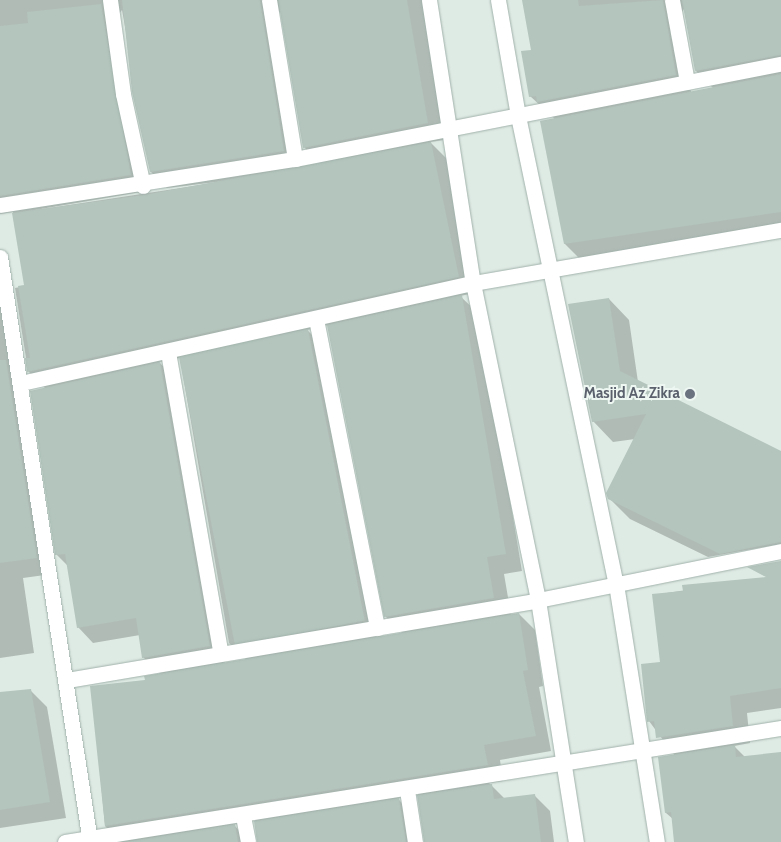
<!DOCTYPE html>
<style>
body{margin:0}
#map{position:relative;width:781px;height:842px;overflow:hidden;background:#deeae4;font-family:Cabin,sans-serif}
div>[style]{position:absolute}
.shadow>*{inset:0;background:#0003}
.building>*{inset:0;background:#b3c5bd;transform-origin:0 0}
.roads{filter:drop-shadow(0 0 1px #a1b2ab) drop-shadow(0 0 1px #a1b2ab)}
.street>*{height:15px;margin:-7.5px;padding:0 7.5px;transform-origin:7.5px;border-radius:7.5px;background:#fff}
.dots>*{width:14px;height:14px;translate:-50% -50%;box-sizing:border-box;border:2px solid #eef7f2;border-radius:50%}
span{translate:-50% -50%;white-space:nowrap;text-align:center;line-height:1.15;-webkit-text-stroke:4px #eef7f2;paint-order:stroke}
.worship-label{font-size:15px;color:#5b616d;font-weight:700}
.right{translate:-100% -50%;text-align:right}
</style>
<div id="map">
<div class="shadow">
<i style="clip-path:polygon(evenodd,0 0,422px 0,444px 140px,430px 142px,447px 159px,474px 293px,460px 296px,479px 314px,522px 571px,504px 574px,511px 615px,519px 614px,535px 630px,543px 686px,539px 687px,551px 751px,500px 760px,503px 781px,489px 783px,505px 799px,534px 795px,550px 811px,554px 842px,425px 842px,418px 794px,397px 798px,414px 815px,418px 842px,258px 842px,255px 820px,233px 824px,250px 842px,121px 842px,105px 826px,92px 687px,146px 681px,161px 675px,143px 657px,140px 635px,93px 643px,78px 627px,68px 566px,56px 554px,45px 388px,28px 371px,15px 288px,25px 286px,13px 212px,0 214px,0 0,122px 10px,151px 172px,167px 188px,233px 180px,23px 212px,147px 191px,116px 18px,122px 10px,0 0,281px 10px,304px 147px,320px 164px,300px 168px,276px 18px,281px 10px,0 0,328px 325px,385px 616px,403px 634px,381px 637px,324px 346px,307px 330px,328px 325px,0 0,180px 358px,229px 643px,247px 660px,225px 664px,175px 379px,159px 362px,180px 358px)"></i>
<i style="clip-path:polygon(evenodd,523px 0,781px 0,781px 231px,580px 259px,565px 244px,542px 122px,555px 119px,530px 96px,533px 51px,523px 0,684px 9px,696px 71px,713px 88px,691px 92px,678px 18px,684px 9px)"></i>
<i style="clip-path:polygon(0 296px,52px 574px,23px 578px,34px 653px,0 658px)"></i>
<i style="clip-path:polygon(609px 299px,629px 320px,638px 382px,781px 452px,781px 544px,708px 557px,630px 519px,609px 498px,635px 439px,613px 442px,593px 421px)"></i>
<i style="clip-path:polygon(781px 576px,781px 708px,747px 713px,750px 743px,734px 746px,746px 758px,781px 753px,781px 842px,675px 842px,673px 819px,666px 813px,675px 756px,649px 721px,661px 664px,653px 595px)"></i>
<i style="clip-path:polygon(31px 691px,47px 707px,66px 818px,0 828px,0 693px)"></i>
</div>
<div class="building">
<i style="clip-path:polygon(122px 0,260px 0,284px 151px,150px 172px,132px 92px)"></i>
<i style="clip-path:polygon(278px 0,407px 0,428px 123px,303px 148px)"></i>
<i style="clip-path:polygon(522px 0,578px 0,579px 6px,663px 0,676px 75px,537px 102px,536px 96px,529px 97px,521px 51px,531px 50px)"></i>
<i style="clip-path:polygon(682px 0,781px 0,781px 55px,695px 71px)"></i>
<i style="clip-path:polygon(101px 4px,131px 175px,0 196px,0 26px,28px 23px,27px 12px)"></i>
<i style="clip-path:polygon(781px 74px,781px 212px,564px 244px,540px 121px)"></i>
<i style="clip-path:polygon(431px 142px,459px 277px,27px 372px,25px 358px,30px 358px,18px 286px,24px 285px,12px 213px,144px 195px)"></i>
<i style="clip-path:polygon(462px 295px,506px 554px,487px 557px,494px 598px,384px 617px,327px 325px)"></i>
<i style="clip-path:polygon(609px 298px,620px 371px,781px 451px,781px 542px,720px 554px,608px 499px,606px 493px,646px 414px,592px 422px,568px 304px)"></i>
<i style="left:308px;top:329px;width:297px;height:132px;rotate:79deg"></i>
<i style="clip-path:polygon(0 360px,6px 360px,37px 558px,0 563px)"></i>
<i style="clip-path:polygon(160px 362px,210px 646px,142px 658px,136px 618px,77px 628px,65px 554px,55px 555px,30px 391px)"></i>
<i style="clip-path:polygon(781px 561px,781px 688px,730px 696px,733px 726px,656px 738px,654px 721px,647px 722px,641px 664px,660px 662px,652px 594px,683px 591px,682px 585px,766px 577px,747px 567px)"></i>
<i style="clip-path:polygon(519px 613px,528px 670px,523px 671px,536px 736px,484px 745px,488px 765px,105px 826px,90px 686px,145px 680px,144px 676px)"></i>
<i style="clip-path:polygon(31px 689px,50px 802px,0 810px,0 692px)"></i>
<i style="clip-path:polygon(735px 745px,736px 757px,781px 752px,781px 842px,674px 842px,671px 812px,665px 813px,658px 757px)"></i>
<i style="clip-path:polygon(492px 784px,494px 799px,535px 794px,541px 842px,424px 842px,417px 795px)"></i>
<i style="clip-path:polygon(399px 798px,406px 842px,257px 842px,254px 821px)"></i>
<i style="clip-path:polygon(235px 824px,238px 842px,125px 842px)"></i>
</div>
<div class="roads">
<div class="street">
<i style="left:110px;top:0;width:95px;rotate:82.1deg"></i>
<i style="left:123px;top:94px;width:94px;rotate:77.7deg"></i>
<i style="left:269px;top:0;width:161px;rotate:80.7deg"></i>
<i style="left:429px;top:0;width:286px;rotate:81.2deg"></i>
<i style="left:473px;top:283px;width:324px;rotate:78.4deg"></i>
<i style="left:538px;top:600px;width:245px;rotate:81.1deg"></i>
<i style="left:498px;top:0;width:118px;rotate:80.2deg"></i>
<i style="left:518px;top:116px;width:478px;rotate:78.2deg"></i>
<i style="left:616px;top:584px;width:261px;rotate:81deg"></i>
<i style="left:672px;top:0;width:83px;rotate:79.6deg"></i>
<i style="left:0;top:205px;width:299px;rotate:-8.9deg"></i>
<i style="left:295px;top:159px;width:495px;rotate:-11.1deg"></i>
<i style="left:0;top:257px;width:592px;rotate:81.25deg"></i>
<i style="left:316px;top:319px;width:315px;rotate:78.8deg"></i>
<i style="left:168px;top:352px;width:303px;rotate:80.1deg"></i>
<i style="left:21px;top:383px;width:463px;rotate:-12.5deg"></i>
<i style="left:473px;top:283px;width:313px;rotate:-9.8deg"></i>
<i style="left:67px;top:680px;width:478px;rotate:-9.6deg"></i>
<i style="left:538px;top:600px;width:248px;rotate:-11.4deg"></i>
<i style="left:407px;top:790px;width:53px;rotate:81.3deg"></i>
<i style="left:243px;top:816px;width:26px;rotate:79deg"></i>
<i style="left:65px;top:842px;width:725px;rotate:-9.05deg"></i>
</div>
</div>
<div class="dots">
<i style="left:690px;top:394px;background:#6b7280"></i>
</div>
<div class="worship-label">
<span class="right" style="left:680px;top:394px">Masjid Az Zikra</span>
</div>
</div>
